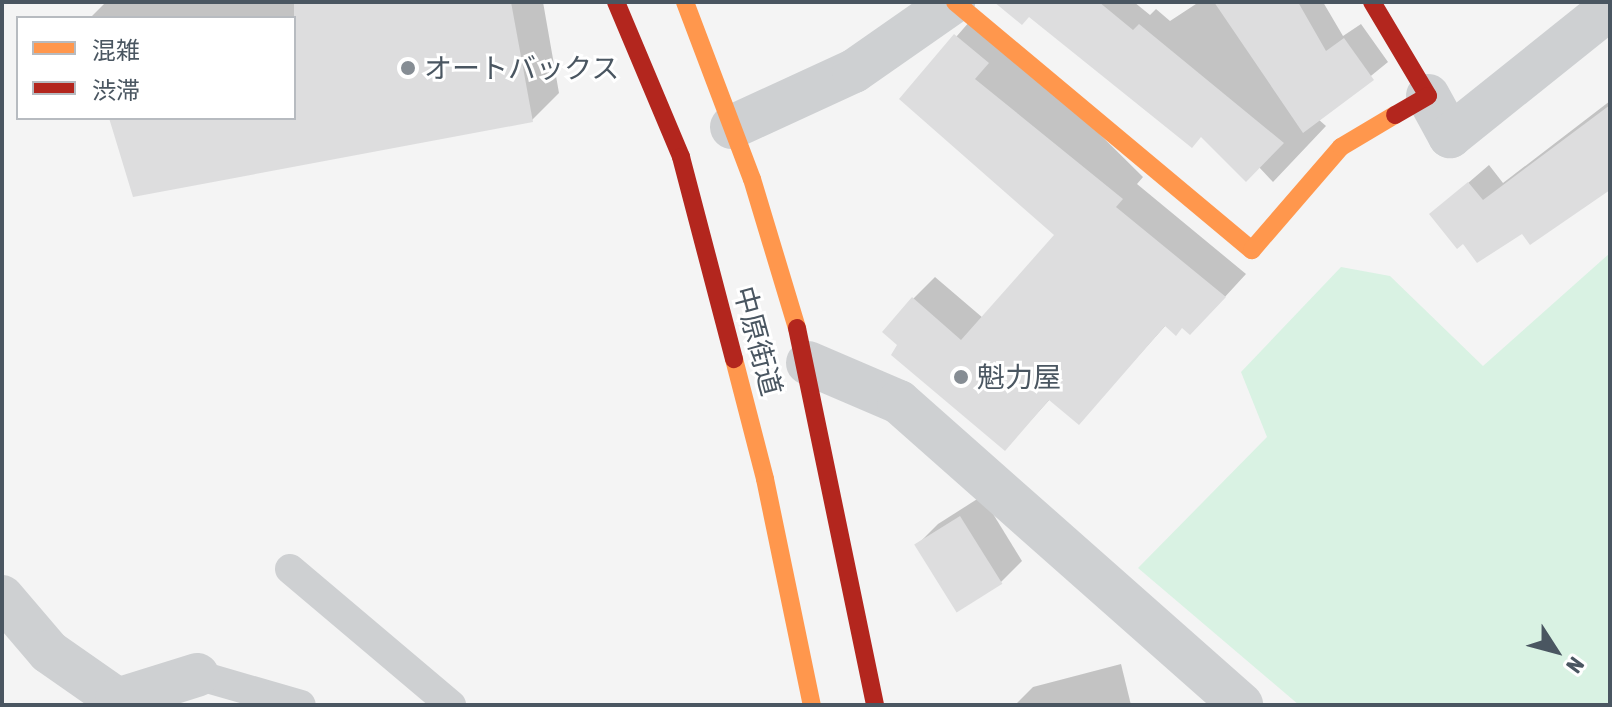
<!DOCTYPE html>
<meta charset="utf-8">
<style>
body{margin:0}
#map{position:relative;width:1612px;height:707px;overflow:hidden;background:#f4f4f4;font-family:"Asap Condensed","Noto Sans JP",sans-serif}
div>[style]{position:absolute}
.green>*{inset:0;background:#d9f2e3}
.shadow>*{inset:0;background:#0003}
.building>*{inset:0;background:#ddddde;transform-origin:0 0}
.lane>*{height:30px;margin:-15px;padding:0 15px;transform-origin:15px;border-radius:15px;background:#ced0d2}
.street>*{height:44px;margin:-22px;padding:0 22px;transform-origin:22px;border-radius:22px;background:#ced0d2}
.slow>*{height:18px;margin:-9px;padding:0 9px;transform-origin:9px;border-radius:9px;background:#ff974d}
.jam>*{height:18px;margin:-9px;padding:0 9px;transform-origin:9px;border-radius:9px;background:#b3261e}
.dots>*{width:22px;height:22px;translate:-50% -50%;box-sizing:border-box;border:4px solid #fff;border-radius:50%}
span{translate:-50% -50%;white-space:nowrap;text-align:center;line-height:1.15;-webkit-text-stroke:6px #fff;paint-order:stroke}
.poi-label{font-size:28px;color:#4a5661}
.left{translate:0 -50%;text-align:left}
.street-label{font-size:28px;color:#4a5661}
.frame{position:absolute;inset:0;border:4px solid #4a5661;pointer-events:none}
.legend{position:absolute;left:16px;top:16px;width:280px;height:104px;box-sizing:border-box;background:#fff;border:2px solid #b7bbc0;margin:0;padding:10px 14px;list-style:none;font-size:24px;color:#4a5661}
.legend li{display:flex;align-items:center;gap:16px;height:40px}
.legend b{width:40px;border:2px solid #b7bbc0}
.north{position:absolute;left:1516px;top:611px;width:80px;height:80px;-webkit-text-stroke:6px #fff;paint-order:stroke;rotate:126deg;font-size:22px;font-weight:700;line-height:32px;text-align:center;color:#4a5661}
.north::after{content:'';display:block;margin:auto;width:28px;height:36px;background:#4a5661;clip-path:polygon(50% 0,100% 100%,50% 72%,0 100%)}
</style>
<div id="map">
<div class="green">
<i style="clip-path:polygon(1610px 253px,1610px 705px,1299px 705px,1138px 568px,1267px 437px,1241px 372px,1341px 267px,1390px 276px,1483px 366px)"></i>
</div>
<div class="shadow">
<i style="clip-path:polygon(106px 2px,543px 2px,559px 93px,532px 120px,111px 118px,294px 118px,294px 18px,90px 18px)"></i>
<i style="clip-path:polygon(997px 2px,1134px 2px,1150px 15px,1156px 9px,1170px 21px,1199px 2px,1323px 2px,1343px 36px,1361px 24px,1388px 62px,1318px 119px,1326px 126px,1273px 182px,1258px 166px,1202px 135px,1029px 15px)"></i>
<i style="clip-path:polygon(977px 13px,1143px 177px,1137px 184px,1246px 274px,1212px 311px,1182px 326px,1166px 325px,1079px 422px,1051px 398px,1005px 449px,900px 345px,913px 299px,935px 277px,983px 318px,1057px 234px,902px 99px)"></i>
<i style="clip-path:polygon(1610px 101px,1610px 188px,1583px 208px,1580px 204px,1523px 231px,1463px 242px,1432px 214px,1489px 165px,1503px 183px)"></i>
<i style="clip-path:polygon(982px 496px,1022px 561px,1001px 582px,957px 609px,917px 545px,938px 524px)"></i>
<i style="clip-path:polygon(1121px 664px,1131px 705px,1015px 705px,1033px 687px)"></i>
</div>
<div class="building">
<i style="clip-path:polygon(294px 2px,511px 2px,533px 122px,133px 197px,109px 118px,294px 118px)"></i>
<i style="clip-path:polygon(994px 2px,1099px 2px,1133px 30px,1139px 24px,1284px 143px,1246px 182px,1201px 137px,1192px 148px,1029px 17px,1022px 25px)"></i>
<i style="clip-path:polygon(1214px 2px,1298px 2px,1326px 51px,1344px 38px,1374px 80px,1303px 133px)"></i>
<i style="clip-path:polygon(954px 34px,989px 63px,975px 79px,1123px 199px,1116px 207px,1226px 297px,1190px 335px,1182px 328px,1176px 336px,1165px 326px,1079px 425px,1049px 400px,1005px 451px,891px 355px,897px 345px,882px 332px,912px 297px,961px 340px,1054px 235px,899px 99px)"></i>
<i style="clip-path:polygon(1610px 105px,1610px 190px,1530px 245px,1522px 234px,1477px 263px,1463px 244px,1457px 249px,1429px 214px,1468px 182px,1483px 200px)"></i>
<i style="left:960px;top:516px;width:80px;height:54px;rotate:58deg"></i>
</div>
<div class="lane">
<i style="left:290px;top:569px;width:211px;rotate:40.2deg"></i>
<i style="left:197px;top:675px;width:108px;rotate:16.1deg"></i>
</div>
<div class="street">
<i style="left:1428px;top:96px;width:46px;rotate:61.2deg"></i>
<i style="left:1450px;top:136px;width:205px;rotate:-38.7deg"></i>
<i style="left:732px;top:127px;width:134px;rotate:-24.7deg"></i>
<i style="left:854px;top:71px;width:121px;rotate:-34.9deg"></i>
<i style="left:808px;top:363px;width:99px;rotate:23.2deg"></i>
<i style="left:899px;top:402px;width:457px;rotate:41.5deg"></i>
<i style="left:2px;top:597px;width:72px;rotate:49.5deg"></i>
<i style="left:49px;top:652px;width:93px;rotate:34.9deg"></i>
<i style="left:117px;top:700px;width:84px;rotate:-17.4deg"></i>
</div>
<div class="slow">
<i style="left:685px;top:2px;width:189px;rotate:69.3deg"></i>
<i style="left:752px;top:179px;width:156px;rotate:73.2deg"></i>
<i style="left:955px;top:2px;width:387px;rotate:39.9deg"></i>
<i style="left:1252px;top:250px;width:136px;rotate:-49.2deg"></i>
<i style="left:1341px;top:147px;width:63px;rotate:-30.7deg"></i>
<i style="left:734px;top:359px;width:124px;rotate:75.5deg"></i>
<i style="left:765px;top:479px;width:231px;rotate:78.3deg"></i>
</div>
<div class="jam">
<i style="left:616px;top:2px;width:168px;rotate:67.2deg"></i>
<i style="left:681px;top:157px;width:209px;rotate:75.3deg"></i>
<i style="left:1372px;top:2px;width:109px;rotate:59.2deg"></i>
<i style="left:1428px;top:96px;width:38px;rotate:150deg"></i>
<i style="left:797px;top:328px;width:385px;rotate:78.3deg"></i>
</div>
<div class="dots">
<i style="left:408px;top:68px;background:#868d94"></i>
<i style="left:961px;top:377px;background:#868d94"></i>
</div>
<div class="poi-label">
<span class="left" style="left:424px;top:68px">オートバックス</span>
<span class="left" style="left:977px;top:377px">魁力屋</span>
</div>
<div class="street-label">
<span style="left:758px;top:341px;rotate:75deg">中原街道</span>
</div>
<div class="frame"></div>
<ul class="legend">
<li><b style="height:10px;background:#ff974d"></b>混雑</li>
<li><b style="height:10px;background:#b3261e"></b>渋滞</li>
</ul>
<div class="north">N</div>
</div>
